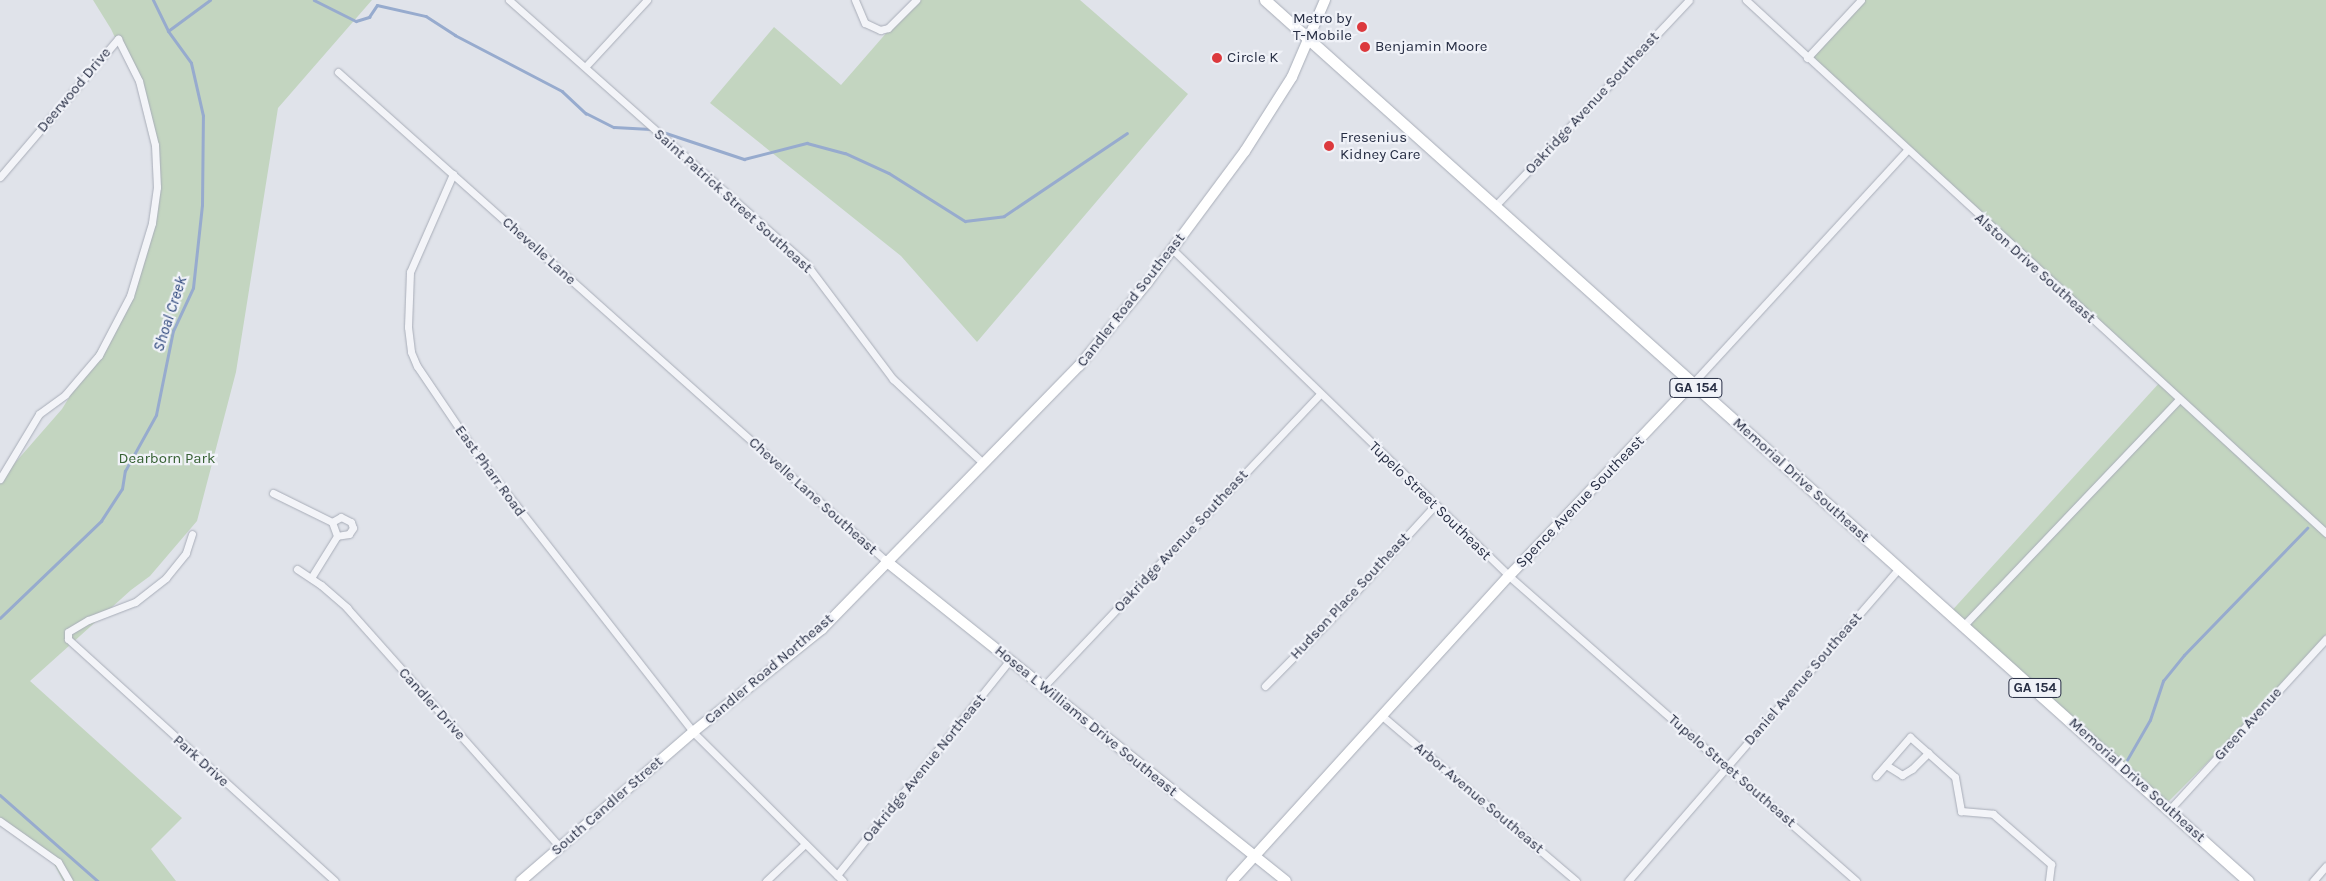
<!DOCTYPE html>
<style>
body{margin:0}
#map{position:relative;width:2326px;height:881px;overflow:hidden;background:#e0e3ea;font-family:Karla,sans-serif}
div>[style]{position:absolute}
.green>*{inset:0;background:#c3d5c0}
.stream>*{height:2.5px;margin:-1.25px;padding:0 1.25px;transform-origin:1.25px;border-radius:1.25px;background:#97abce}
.roads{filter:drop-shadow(0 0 1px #a8adb8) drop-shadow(0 0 1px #a8adb8)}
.street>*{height:7px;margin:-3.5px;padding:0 3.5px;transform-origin:3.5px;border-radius:3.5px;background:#f3f4f8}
.secondary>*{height:10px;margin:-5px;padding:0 5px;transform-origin:5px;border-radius:5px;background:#fff}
.primary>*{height:11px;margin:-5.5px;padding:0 5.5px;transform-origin:5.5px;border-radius:5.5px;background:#fff}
.dots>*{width:14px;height:14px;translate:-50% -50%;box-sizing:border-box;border:2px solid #f0f2f8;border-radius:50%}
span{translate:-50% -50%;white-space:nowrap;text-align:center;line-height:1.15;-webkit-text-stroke:4.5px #f0f2f8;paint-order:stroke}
.shield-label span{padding:1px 4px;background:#f0f2f8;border:1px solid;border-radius:4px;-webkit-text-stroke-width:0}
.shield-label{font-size:14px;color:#272e44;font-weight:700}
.poi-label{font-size:15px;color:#272e44}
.right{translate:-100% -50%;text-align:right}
.left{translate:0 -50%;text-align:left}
.street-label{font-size:15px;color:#272e44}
.park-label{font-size:15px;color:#366133}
.water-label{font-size:16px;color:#2d467c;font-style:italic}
</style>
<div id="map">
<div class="green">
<i style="clip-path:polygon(93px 0,372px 0,278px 108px,236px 372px,197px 521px,150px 576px,131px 590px,30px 681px,182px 818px,151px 849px,176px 881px,63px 881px,53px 862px,0 818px,0 480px,62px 409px,130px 298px,158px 191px,146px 103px,111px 29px)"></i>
<i style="clip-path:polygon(915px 0,1080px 0,1188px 94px,977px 342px,901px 256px,710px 103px,774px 27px,841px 85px)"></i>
<i style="clip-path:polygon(1858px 0,2326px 0,2326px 644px,2162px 808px,1947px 616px,2161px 381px,1808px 55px)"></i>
</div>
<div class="stream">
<i style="left:314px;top:0;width:47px;rotate:26.6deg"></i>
<i style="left:356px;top:21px;width:14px;rotate:-17deg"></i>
<i style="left:369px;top:17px;width:14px;rotate:-56deg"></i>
<i style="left:377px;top:5px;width:50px;rotate:12.7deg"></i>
<i style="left:426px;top:16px;width:35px;rotate:33deg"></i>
<i style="left:455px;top:35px;width:121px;rotate:27.6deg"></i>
<i style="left:562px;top:91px;width:33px;rotate:43deg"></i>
<i style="left:586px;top:113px;width:31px;rotate:27deg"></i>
<i style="left:614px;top:127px;width:36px;rotate:3deg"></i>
<i style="left:168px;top:31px;width:52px;rotate:-36.4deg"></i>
<i style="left:660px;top:131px;width:89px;rotate:18.4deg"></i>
<i style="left:744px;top:159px;width:65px;rotate:-14.3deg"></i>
<i style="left:807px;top:143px;width:39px;rotate:15deg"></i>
<i style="left:845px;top:153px;width:48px;rotate:24.4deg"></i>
<i style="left:889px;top:173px;width:90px;rotate:32.3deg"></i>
<i style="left:965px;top:221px;width:39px;rotate:-7deg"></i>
<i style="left:1004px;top:216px;width:148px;rotate:-34deg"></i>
<i style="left:0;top:618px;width:140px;rotate:-43.8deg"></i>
<i style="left:101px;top:521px;width:38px;rotate:-57deg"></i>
<i style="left:122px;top:489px;width:18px;rotate:-81deg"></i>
<i style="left:125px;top:471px;width:64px;rotate:-61deg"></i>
<i style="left:156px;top:415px;width:86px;rotate:-78.6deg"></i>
<i style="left:173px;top:331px;width:47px;rotate:-65.1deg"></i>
<i style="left:193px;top:288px;width:83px;rotate:-83.8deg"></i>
<i style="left:202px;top:205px;width:89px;rotate:-89.4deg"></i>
<i style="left:203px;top:116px;width:54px;rotate:-102.8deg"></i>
<i style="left:191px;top:63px;width:39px;rotate:-126deg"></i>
<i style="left:168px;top:31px;width:34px;rotate:-116deg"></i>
<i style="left:2127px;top:760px;width:46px;rotate:-60.1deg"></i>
<i style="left:2150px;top:720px;width:41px;rotate:-71.6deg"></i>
<i style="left:2163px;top:681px;width:33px;rotate:-51deg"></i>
<i style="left:2184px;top:655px;width:177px;rotate:-45.9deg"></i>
<i style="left:0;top:795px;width:130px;rotate:41.3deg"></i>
</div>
<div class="roads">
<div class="street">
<i style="left:509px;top:0;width:399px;rotate:41.6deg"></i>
<i style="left:807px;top:265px;width:143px;rotate:53deg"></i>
<i style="left:893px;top:379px;width:122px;rotate:43deg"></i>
<i style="left:855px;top:0;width:25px;rotate:67deg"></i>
<i style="left:865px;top:23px;width:17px;rotate:25deg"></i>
<i style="left:880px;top:30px;width:8px;rotate:-14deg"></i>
<i style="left:888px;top:28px;width:40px;rotate:-45deg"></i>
<i style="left:1746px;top:0;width:788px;rotate:42.58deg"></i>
<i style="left:1807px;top:58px;width:79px;rotate:-47deg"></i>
<i style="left:586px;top:66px;width:90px;rotate:-47.3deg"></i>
<i style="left:338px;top:72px;width:734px;rotate:41.74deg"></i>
<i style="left:453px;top:174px;width:107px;rotate:113.7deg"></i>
<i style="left:410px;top:272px;width:55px;rotate:92.1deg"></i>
<i style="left:408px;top:327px;width:25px;rotate:83deg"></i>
<i style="left:411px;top:352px;width:15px;rotate:67deg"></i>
<i style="left:417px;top:366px;width:112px;rotate:55.9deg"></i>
<i style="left:480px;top:459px;width:346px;rotate:52deg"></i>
<i style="left:693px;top:732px;width:211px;rotate:44.8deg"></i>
<i style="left:0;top:177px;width:182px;rotate:-49.5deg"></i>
<i style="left:118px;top:39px;width:47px;rotate:63.4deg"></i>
<i style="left:139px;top:81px;width:66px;rotate:76deg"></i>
<i style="left:155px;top:145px;width:42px;rotate:87.3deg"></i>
<i style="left:157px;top:187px;width:36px;rotate:98deg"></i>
<i style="left:152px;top:223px;width:76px;rotate:106.8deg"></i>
<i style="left:130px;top:296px;width:67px;rotate:117.7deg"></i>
<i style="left:99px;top:355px;width:52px;rotate:130.4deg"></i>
<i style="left:65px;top:395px;width:32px;rotate:144deg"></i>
<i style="left:39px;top:414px;width:76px;rotate:121deg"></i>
<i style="left:1494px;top:207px;width:284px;rotate:-46.7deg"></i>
<i style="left:1172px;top:249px;width:470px;rotate:44.1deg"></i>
<i style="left:1509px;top:576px;width:462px;rotate:41.3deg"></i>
<i style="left:1692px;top:384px;width:318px;rotate:-47.4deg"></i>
<i style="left:273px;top:493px;width:66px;rotate:26.2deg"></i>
<i style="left:332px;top:522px;width:15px;rotate:70deg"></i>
<i style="left:337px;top:536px;width:49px;rotate:121.8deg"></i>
<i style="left:332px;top:522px;width:10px;rotate:-29deg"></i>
<i style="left:341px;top:517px;width:11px;rotate:27deg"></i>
<i style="left:351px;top:522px;width:6px;rotate:72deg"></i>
<i style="left:353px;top:528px;width:7px;rotate:124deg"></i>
<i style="left:349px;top:534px;width:12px;rotate:171deg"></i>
<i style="left:192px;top:534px;width:20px;rotate:108deg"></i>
<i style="left:186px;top:553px;width:32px;rotate:129deg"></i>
<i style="left:166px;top:578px;width:39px;rotate:142deg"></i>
<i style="left:135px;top:602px;width:50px;rotate:159deg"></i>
<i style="left:88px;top:620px;width:23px;rotate:149deg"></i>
<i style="left:68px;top:632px;width:7px;rotate:90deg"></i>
<i style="left:68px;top:639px;width:360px;rotate:42.2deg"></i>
<i style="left:297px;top:569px;width:29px;rotate:34deg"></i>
<i style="left:321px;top:585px;width:35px;rotate:41deg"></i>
<i style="left:347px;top:608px;width:320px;rotate:48.3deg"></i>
<i style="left:1964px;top:625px;width:312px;rotate:-46.4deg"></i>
<i style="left:1265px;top:686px;width:94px;rotate:-45.4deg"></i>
<i style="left:1331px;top:619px;width:154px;rotate:-47.6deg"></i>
<i style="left:1043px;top:687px;width:402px;rotate:-46.6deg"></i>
<i style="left:1381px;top:715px;width:256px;rotate:40.4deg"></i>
<i style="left:1886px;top:765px;width:19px;rotate:32deg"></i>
<i style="left:1902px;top:775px;width:12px;rotate:-31deg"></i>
<i style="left:1912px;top:769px;width:23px;rotate:-45deg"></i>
<i style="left:1876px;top:776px;width:52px;rotate:-48.9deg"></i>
<i style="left:1910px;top:737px;width:60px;rotate:41.6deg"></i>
<i style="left:1955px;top:777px;width:35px;rotate:80deg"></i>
<i style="left:1961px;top:811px;width:32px;rotate:5deg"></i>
<i style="left:1993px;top:814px;width:77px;rotate:40.8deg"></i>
<i style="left:2051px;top:864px;width:17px;rotate:97deg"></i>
<i style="left:2170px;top:809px;width:231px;rotate:-47.5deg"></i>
<i style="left:0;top:821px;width:71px;rotate:35.3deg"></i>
<i style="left:58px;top:862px;width:22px;rotate:60deg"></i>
<i style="left:837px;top:875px;width:276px;rotate:-51.2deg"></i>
<i style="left:766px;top:881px;width:54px;rotate:-43.5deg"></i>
<i style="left:1628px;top:881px;width:414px;rotate:-49.1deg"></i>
<i style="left:2313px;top:881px;width:20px;rotate:-49deg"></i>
</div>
<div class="secondary">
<i style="left:886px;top:561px;width:512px;rotate:38.66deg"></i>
<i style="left:521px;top:881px;width:228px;rotate:-40.9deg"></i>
<i style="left:693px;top:732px;width:165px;rotate:-38.6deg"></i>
<i style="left:822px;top:629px;width:368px;rotate:-45.7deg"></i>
<i style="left:1079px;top:366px;width:107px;rotate:-50.7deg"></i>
<i style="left:1147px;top:283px;width:164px;rotate:-53.4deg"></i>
<i style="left:1245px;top:151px;width:88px;rotate:-57.6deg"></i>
<i style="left:1292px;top:77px;width:84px;rotate:-66.8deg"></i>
<i style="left:1232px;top:881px;width:412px;rotate:-47.8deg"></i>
<i style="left:1509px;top:576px;width:265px;rotate:-46.4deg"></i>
</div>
<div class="primary">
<i style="left:1265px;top:0;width:1320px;rotate:41.87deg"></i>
</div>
</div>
<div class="dots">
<i style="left:1362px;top:27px;background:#dc393d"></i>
<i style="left:1365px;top:47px;background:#dc393d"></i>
<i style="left:1217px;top:58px;background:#dc393d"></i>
<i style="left:1329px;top:146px;background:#dc393d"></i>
</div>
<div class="shield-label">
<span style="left:1696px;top:388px">GA 154</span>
<span style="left:2035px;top:688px">GA 154</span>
</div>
<div class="poi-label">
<span class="right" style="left:1352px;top:27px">Metro by<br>T-Mobile</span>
<span class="left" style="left:1375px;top:47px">Benjamin Moore</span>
<span class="left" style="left:1227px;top:58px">Circle K</span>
<span class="left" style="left:1340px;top:146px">Fresenius<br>Kidney Care</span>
</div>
<div class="street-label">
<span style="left:74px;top:90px;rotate:-50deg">Deerwood Drive</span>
<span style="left:1592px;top:103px;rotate:-47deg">Oakridge Avenue Southeast</span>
<span style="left:733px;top:201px;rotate:42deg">Saint Patrick Street Southeast</span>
<span style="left:539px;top:251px;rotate:42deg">Chevelle Lane</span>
<span style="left:2035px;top:268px;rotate:42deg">Alston Drive Southeast</span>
<span style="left:1131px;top:300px;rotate:-52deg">Candler Road Southeast</span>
<span style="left:490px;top:471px;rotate:54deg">East Pharr Road</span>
<span style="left:1801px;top:480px;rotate:42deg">Memorial Drive Southeast</span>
<span style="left:813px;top:496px;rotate:42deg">Chevelle Lane Southeast</span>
<span style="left:1430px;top:501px;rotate:44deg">Tupelo Street Southeast</span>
<span style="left:1580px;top:502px;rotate:-46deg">Spence Avenue Southeast</span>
<span style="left:1181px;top:541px;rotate:-47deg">Oakridge Avenue Southeast</span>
<span style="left:1350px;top:596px;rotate:-47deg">Hudson Place Southeast</span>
<span style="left:769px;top:669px;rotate:-40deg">Candler Road Northeast</span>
<span style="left:1803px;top:679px;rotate:-49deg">Daniel Avenue Southeast</span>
<span style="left:432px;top:704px;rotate:48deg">Candler Drive</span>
<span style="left:1086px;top:721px;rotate:39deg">Hosea L Williams Drive Southeast</span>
<span style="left:2248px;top:724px;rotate:-48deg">Green Avenue</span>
<span style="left:201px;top:761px;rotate:42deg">Park Drive</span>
<span style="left:924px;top:768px;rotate:-51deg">Oakridge Avenue Northeast</span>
<span style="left:1732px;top:771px;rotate:41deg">Tupelo Street Southeast</span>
<span style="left:2137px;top:780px;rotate:42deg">Memorial Drive Southeast</span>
<span style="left:1479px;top:798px;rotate:40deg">Arbor Avenue Southeast</span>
<span style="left:607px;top:806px;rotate:-41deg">South Candler Street</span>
</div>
<div class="park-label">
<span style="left:167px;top:459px">Dearborn Park</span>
</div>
<div class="water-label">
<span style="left:170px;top:314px;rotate:-72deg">Shoal Creek</span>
</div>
</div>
